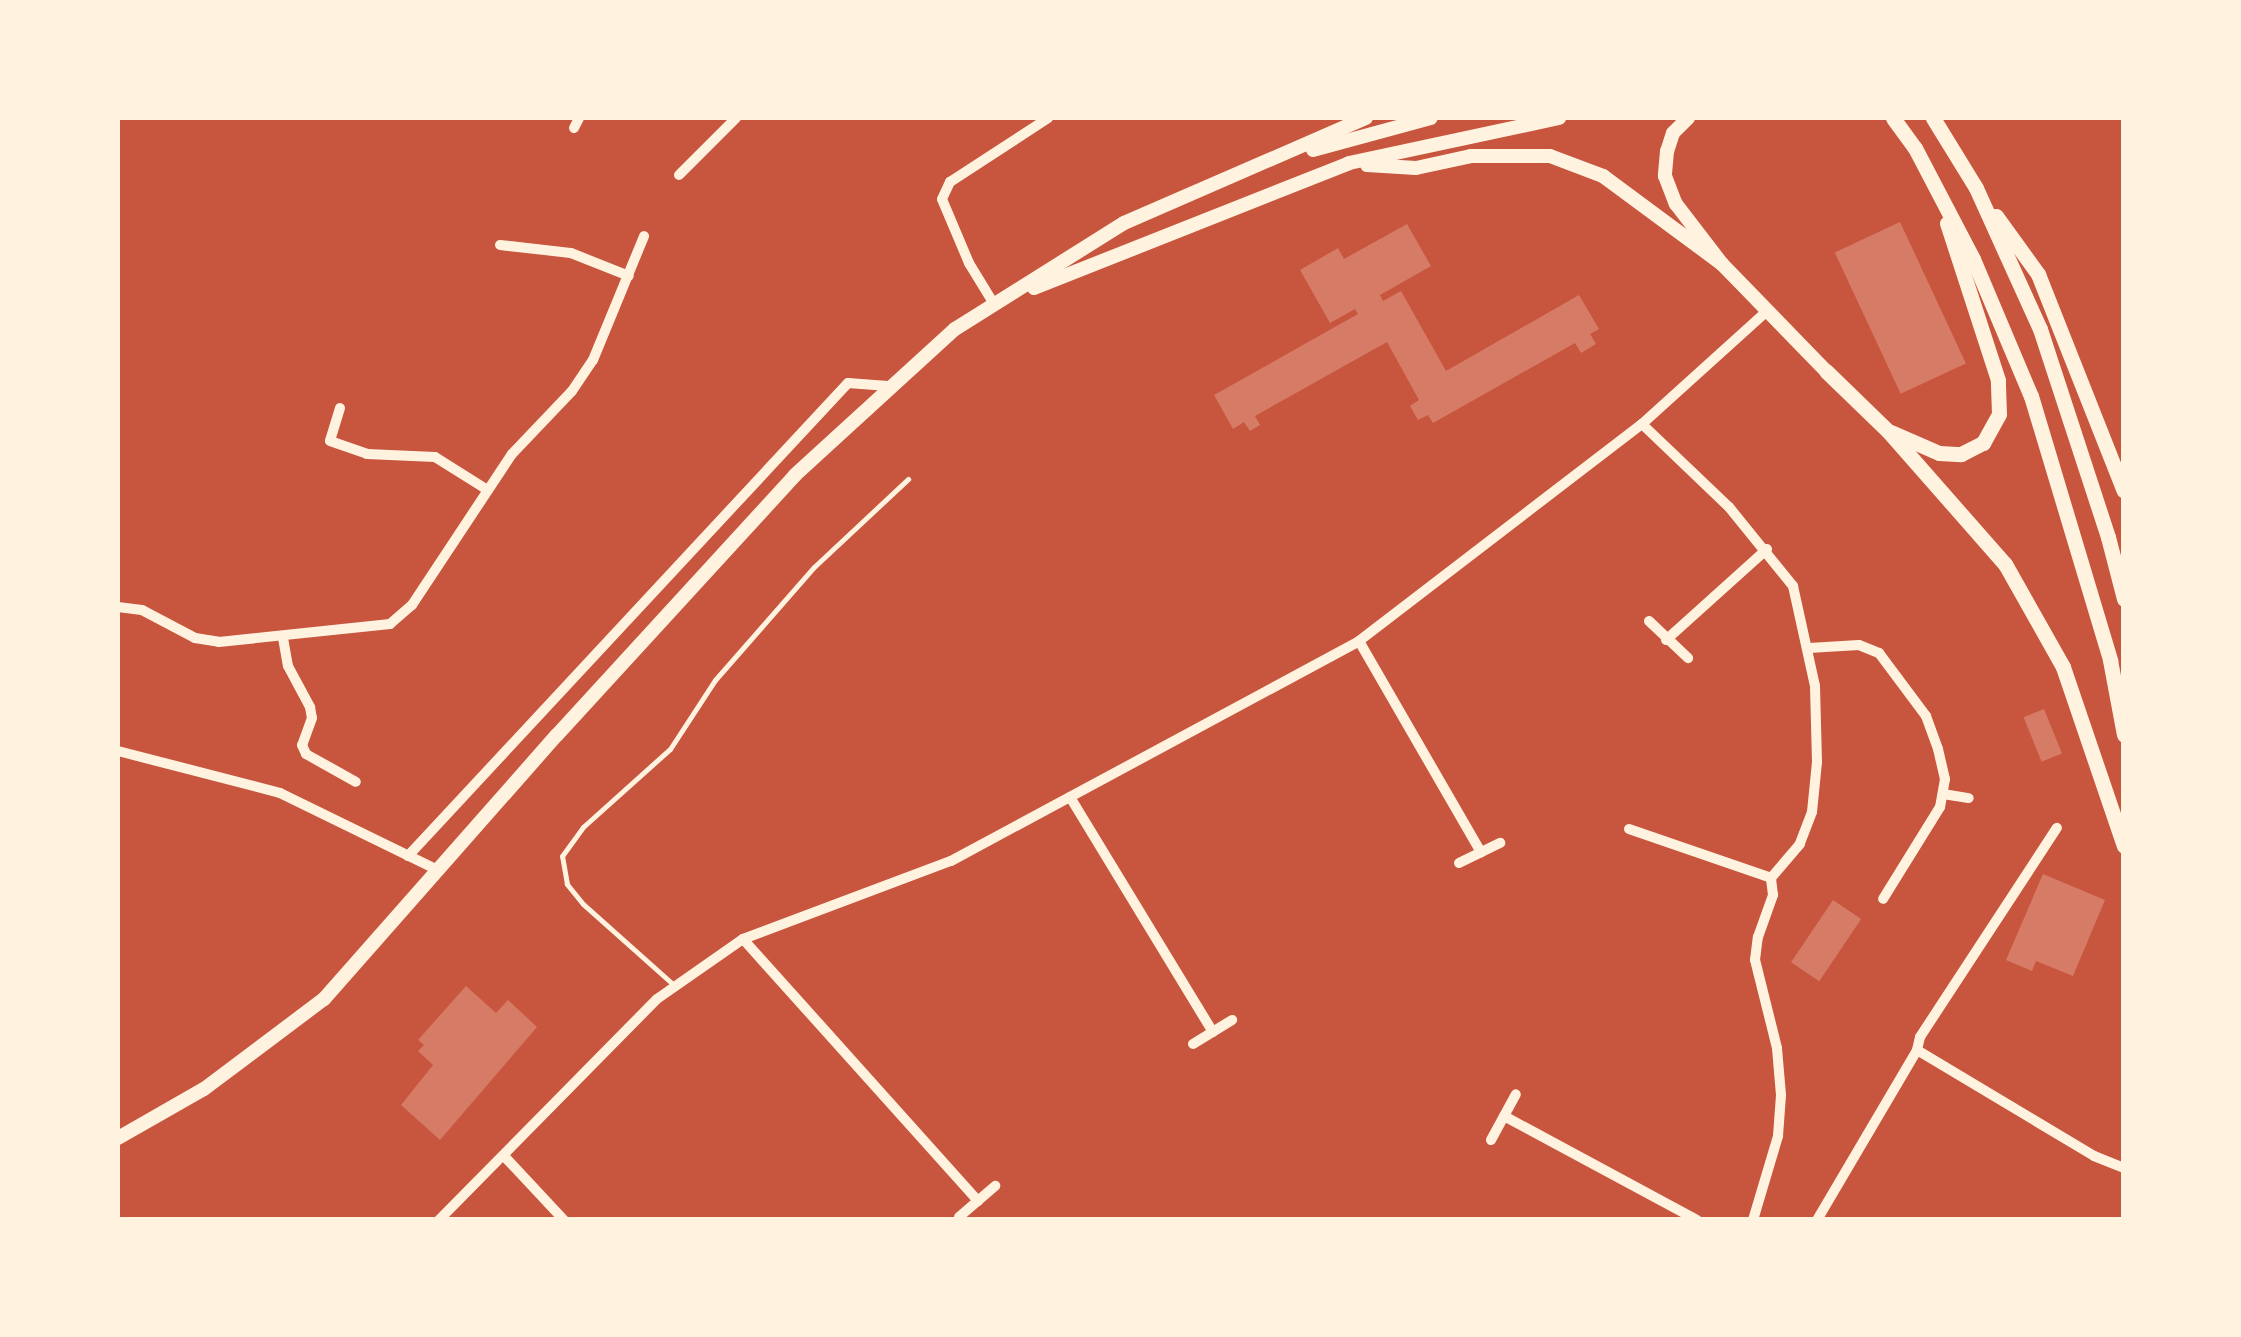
<!DOCTYPE html>
<style>
body{margin:0}
#map{position:relative;width:2241px;height:1337px;overflow:hidden;background:#c8553d;font-family:"Exo 2",sans-serif}
div>[style]{position:absolute}
.building>*{inset:0;background:#d67c66;transform-origin:0 0}
.service>*{height:5px;margin:-2.5px;padding:0 2.5px;transform-origin:2.5px;border-radius:2.5px;background:#fff3e0}
.minor>*{height:10px;margin:-5px;padding:0 5px;transform-origin:5px;border-radius:5px;background:#fff3e0}
.secondary>*{height:14px;margin:-7px;padding:0 7px;transform-origin:7px;border-radius:7px;background:#fff3e0}
.trunk>*{height:15px;margin:-7.5px;padding:0 7.5px;transform-origin:7.5px;border-radius:7.5px;background:#fff3e0}
span{translate:-50% -50%;white-space:nowrap;text-align:center;line-height:1.15;-webkit-text-stroke:10px #fff3e0;paint-order:stroke}
.frame{position:absolute;inset:0;border:120px solid #fff3e0;pointer-events:none}
</style>
<div id="map">
<div class="building">
<i style="left:1900px;top:222px;width:156px;height:72px;rotate:65deg"></i>
<i style="clip-path:polygon(1407px 224px,1431px 266px,1380px 295px,1383px 301px,1401px 291px,1446px 371px,1579px 295px,1599px 329px,1590px 334px,1596px 344px,1581px 353px,1575px 343px,1433px 423px,1428px 415px,1418px 420px,1410px 406px,1419px 400px,1387px 342px,1255px 416px,1260px 425px,1250px 431px,1244px 422px,1233px 429px,1214px 395px,1358px 314px,1355px 309px,1330px 323px,1300px 270px,1338px 248px,1344px 259px)"></i>
<i style="left:2044px;top:709px;width:48px;height:22px;rotate:68deg"></i>
<i style="clip-path:polygon(2043px 874px,2105px 900px,2073px 976px,2036px 961px,2032px 971px,2006px 960px)"></i>
<i style="left:1833px;top:900px;width:34px;height:75px;rotate:34deg"></i>
<i style="clip-path:polygon(466px 986px,496px 1013px,508px 1000px,537px 1027px,440px 1140px,401px 1105px,433px 1065px,418px 1051px,424px 1045px,418px 1040px)"></i>
</div>
<div class="service">
<i style="left:675px;top:986px;width:123px;rotate:-138.3deg"></i>
<i style="left:583px;top:904px;width:26px;rotate:-129deg"></i>
<i style="left:567px;top:884px;width:28px;rotate:-100deg"></i>
<i style="left:562px;top:856px;width:36px;rotate:-54deg"></i>
<i style="left:583px;top:827px;width:117px;rotate:-41.9deg"></i>
<i style="left:670px;top:749px;width:82px;rotate:-56.9deg"></i>
<i style="left:715px;top:680px;width:150px;rotate:-48.8deg"></i>
<i style="left:814px;top:567px;width:129px;rotate:-43.1deg"></i>
</div>
<div class="minor">
<i style="left:574px;top:128px;width:11px;rotate:-63deg"></i>
<i style="left:679px;top:175px;width:81px;rotate:-45deg"></i>
<i style="left:500px;top:245px;width:71px;rotate:6.4deg"></i>
<i style="left:571px;top:253px;width:62px;rotate:21.6deg"></i>
<i style="left:994px;top:304px;width:48px;rotate:-121.4deg"></i>
<i style="left:969px;top:263px;width:69px;rotate:-112.9deg"></i>
<i style="left:942px;top:199px;width:19px;rotate:-65deg"></i>
<i style="left:950px;top:182px;width:117px;rotate:-33.1deg"></i>
<i style="left:340px;top:408px;width:34px;rotate:107deg"></i>
<i style="left:330px;top:441px;width:39px;rotate:19deg"></i>
<i style="left:367px;top:454px;width:68px;rotate:2.5deg"></i>
<i style="left:435px;top:457px;width:60px;rotate:32.1deg"></i>
<i style="left:1642px;top:424px;width:120px;rotate:43.7deg"></i>
<i style="left:1729px;top:507px;width:102px;rotate:51deg"></i>
<i style="left:1793px;top:586px;width:102px;rotate:77.6deg"></i>
<i style="left:1815px;top:686px;width:76px;rotate:88.5deg"></i>
<i style="left:1817px;top:762px;width:50px;rotate:95.7deg"></i>
<i style="left:1812px;top:812px;width:34px;rotate:111deg"></i>
<i style="left:1800px;top:844px;width:45px;rotate:130.5deg"></i>
<i style="left:118px;top:607px;width:24px;rotate:7deg"></i>
<i style="left:142px;top:610px;width:60px;rotate:27.8deg"></i>
<i style="left:195px;top:638px;width:24px;rotate:9deg"></i>
<i style="left:219px;top:642px;width:172px;rotate:-6deg"></i>
<i style="left:390px;top:624px;width:29px;rotate:-41deg"></i>
<i style="left:412px;top:605px;width:181px;rotate:-56.5deg"></i>
<i style="left:512px;top:454px;width:87px;rotate:-46.4deg"></i>
<i style="left:572px;top:391px;width:37px;rotate:-56deg"></i>
<i style="left:593px;top:360px;width:134px;rotate:-67.6deg"></i>
<i style="left:1649px;top:621px;width:54px;rotate:43.5deg"></i>
<i style="left:283px;top:638px;width:28px;rotate:80deg"></i>
<i style="left:288px;top:666px;width:47px;rotate:61.8deg"></i>
<i style="left:310px;top:707px;width:11px;rotate:80deg"></i>
<i style="left:312px;top:718px;width:29px;rotate:110deg"></i>
<i style="left:302px;top:745px;width:10px;rotate:66deg"></i>
<i style="left:306px;top:754px;width:57px;rotate:29.2deg"></i>
<i style="left:1666px;top:640px;width:136px;rotate:-42deg"></i>
<i style="left:1359px;top:641px;width:244px;rotate:60deg"></i>
<i style="left:1809px;top:648px;width:50px;rotate:-3.4deg"></i>
<i style="left:1859px;top:645px;width:22px;rotate:22deg"></i>
<i style="left:1879px;top:653px;width:79px;rotate:53.3deg"></i>
<i style="left:1926px;top:716px;width:35px;rotate:70deg"></i>
<i style="left:1938px;top:749px;width:31px;rotate:77deg"></i>
<i style="left:1945px;top:779px;width:28px;rotate:100deg"></i>
<i style="left:1940px;top:807px;width:108px;rotate:121.8deg"></i>
<i style="left:118px;top:751px;width:167px;rotate:14.5deg"></i>
<i style="left:280px;top:793px;width:176px;rotate:26deg"></i>
<i style="left:1943px;top:794px;width:26px;rotate:9deg"></i>
<i style="left:1070px;top:797px;width:275px;rotate:58.7deg"></i>
<i style="left:1629px;top:829px;width:150px;rotate:19deg"></i>
<i style="left:408px;top:856px;width:646px;rotate:-47.07deg"></i>
<i style="left:848px;top:383px;width:40px;rotate:4.3deg"></i>
<i style="left:1459px;top:863px;width:46px;rotate:-26deg"></i>
<i style="left:743px;top:939px;width:352px;rotate:48.1deg"></i>
<i style="left:1193px;top:1044px;width:46px;rotate:-31.6deg"></i>
<i style="left:1917px;top:1050px;width:206px;rotate:30.9deg"></i>
<i style="left:2094px;top:1156px;width:32px;rotate:22deg"></i>
<i style="left:1504px;top:1116px;width:219px;rotate:28.3deg"></i>
<i style="left:1491px;top:1140px;width:52px;rotate:-61.5deg"></i>
<i style="left:505px;top:1157px;width:86px;rotate:46.9deg"></i>
<i style="left:959px;top:1217px;width:48px;rotate:-40.7deg"></i>
<i style="left:439px;top:1220px;width:310px;rotate:-45.4deg"></i>
<i style="left:657px;top:999px;width:105px;rotate:-34.9deg"></i>
<i style="left:743px;top:939px;width:222px;rotate:-20.6deg"></i>
<i style="left:951px;top:861px;width:464px;rotate:-28.3deg"></i>
<i style="left:1359px;top:641px;width:357px;rotate:-37.5deg"></i>
<i style="left:1642px;top:424px;width:170px;rotate:-42.1deg"></i>
<i style="left:1753px;top:1220px;width:88px;rotate:-73.4deg"></i>
<i style="left:1778px;top:1136px;width:41px;rotate:-85.8deg"></i>
<i style="left:1781px;top:1095px;width:47px;rotate:-94.9deg"></i>
<i style="left:1777px;top:1048px;width:91px;rotate:-104deg"></i>
<i style="left:1755px;top:960px;width:23px;rotate:-83deg"></i>
<i style="left:1758px;top:937px;width:45px;rotate:-70.3deg"></i>
<i style="left:1773px;top:895px;width:17px;rotate:-97deg"></i>
<i style="left:1817px;top:1220px;width:197px;rotate:-59.5deg"></i>
<i style="left:1917px;top:1050px;width:13px;rotate:-77deg"></i>
<i style="left:1920px;top:1037px;width:250px;rotate:-56.8deg"></i>
</div>
<div class="secondary">
<i style="left:1688px;top:118px;width:21px;rotate:135deg"></i>
<i style="left:1673px;top:133px;width:19px;rotate:108deg"></i>
<i style="left:1667px;top:151px;width:25px;rotate:95deg"></i>
<i style="left:1665px;top:176px;width:30px;rotate:69deg"></i>
<i style="left:1676px;top:204px;width:76px;rotate:52.5deg"></i>
<i style="left:1722px;top:264px;width:149px;rotate:45.8deg"></i>
<i style="left:1313px;top:150px;width:122px;rotate:-15.2deg"></i>
<i style="left:1367px;top:165px;width:49px;rotate:3.5deg"></i>
<i style="left:1416px;top:168px;width:56px;rotate:-12.3deg"></i>
<i style="left:1471px;top:156px;width:79px"></i>
<i style="left:1550px;top:156px;width:57px;rotate:20.7deg"></i>
<i style="left:1603px;top:176px;width:148px;rotate:36.5deg"></i>
<i style="left:1034px;top:288px;width:339px;rotate:-21.6deg"></i>
<i style="left:1349px;top:163px;width:215px;rotate:-12.1deg"></i>
<i style="left:118px;top:1138px;width:99px;rotate:-29.7deg"></i>
<i style="left:204px;top:1089px;width:150px;rotate:-36.9deg"></i>
<i style="left:324px;top:999px;width:352px;rotate:-48.6deg"></i>
<i style="left:557px;top:735px;width:352px;rotate:-47.5deg"></i>
<i style="left:795px;top:475px;width:217px;rotate:-42.4deg"></i>
<i style="left:955px;top:329px;width:199px;rotate:-32.1deg"></i>
<i style="left:1124px;top:223px;width:264px;rotate:-23.5deg"></i>
</div>
<div class="trunk">
<i style="left:1893px;top:118px;width:37px;rotate:54deg"></i>
<i style="left:1915px;top:148px;width:125px;rotate:62.4deg"></i>
<i style="left:1973px;top:259px;width:149px;rotate:67.1deg"></i>
<i style="left:2031px;top:396px;width:276px;rotate:73.3deg"></i>
<i style="left:2110px;top:660px;width:76px;rotate:79.4deg"></i>
<i style="left:1933px;top:118px;width:82px;rotate:58.4deg"></i>
<i style="left:1976px;top:188px;width:155px;rotate:65.6deg"></i>
<i style="left:2040px;top:329px;width:219px;rotate:71.9deg"></i>
<i style="left:2108px;top:537px;width:64px;rotate:75.5deg"></i>
<i style="left:1996px;top:216px;width:72px;rotate:54.1deg"></i>
<i style="left:2038px;top:274px;width:233px;rotate:68.4deg"></i>
<i style="left:1826px;top:371px;width:86px;rotate:44.1deg"></i>
<i style="left:1888px;top:431px;width:177px;rotate:48.7deg"></i>
<i style="left:2005px;top:564px;width:118px;rotate:60.6deg"></i>
<i style="left:2063px;top:667px;width:189px;rotate:71.2deg"></i>
<i style="left:1891px;top:432px;width:52px;rotate:23.6deg"></i>
<i style="left:1939px;top:453px;width:22px;rotate:3deg"></i>
<i style="left:1961px;top:454px;width:25px;rotate:-27deg"></i>
<i style="left:1983px;top:443px;width:33px;rotate:-61deg"></i>
<i style="left:1999px;top:414px;width:34px;rotate:-92deg"></i>
<i style="left:1998px;top:380px;width:165px;rotate:-108deg"></i>
</div>
<div class="frame"></div>
</div>
